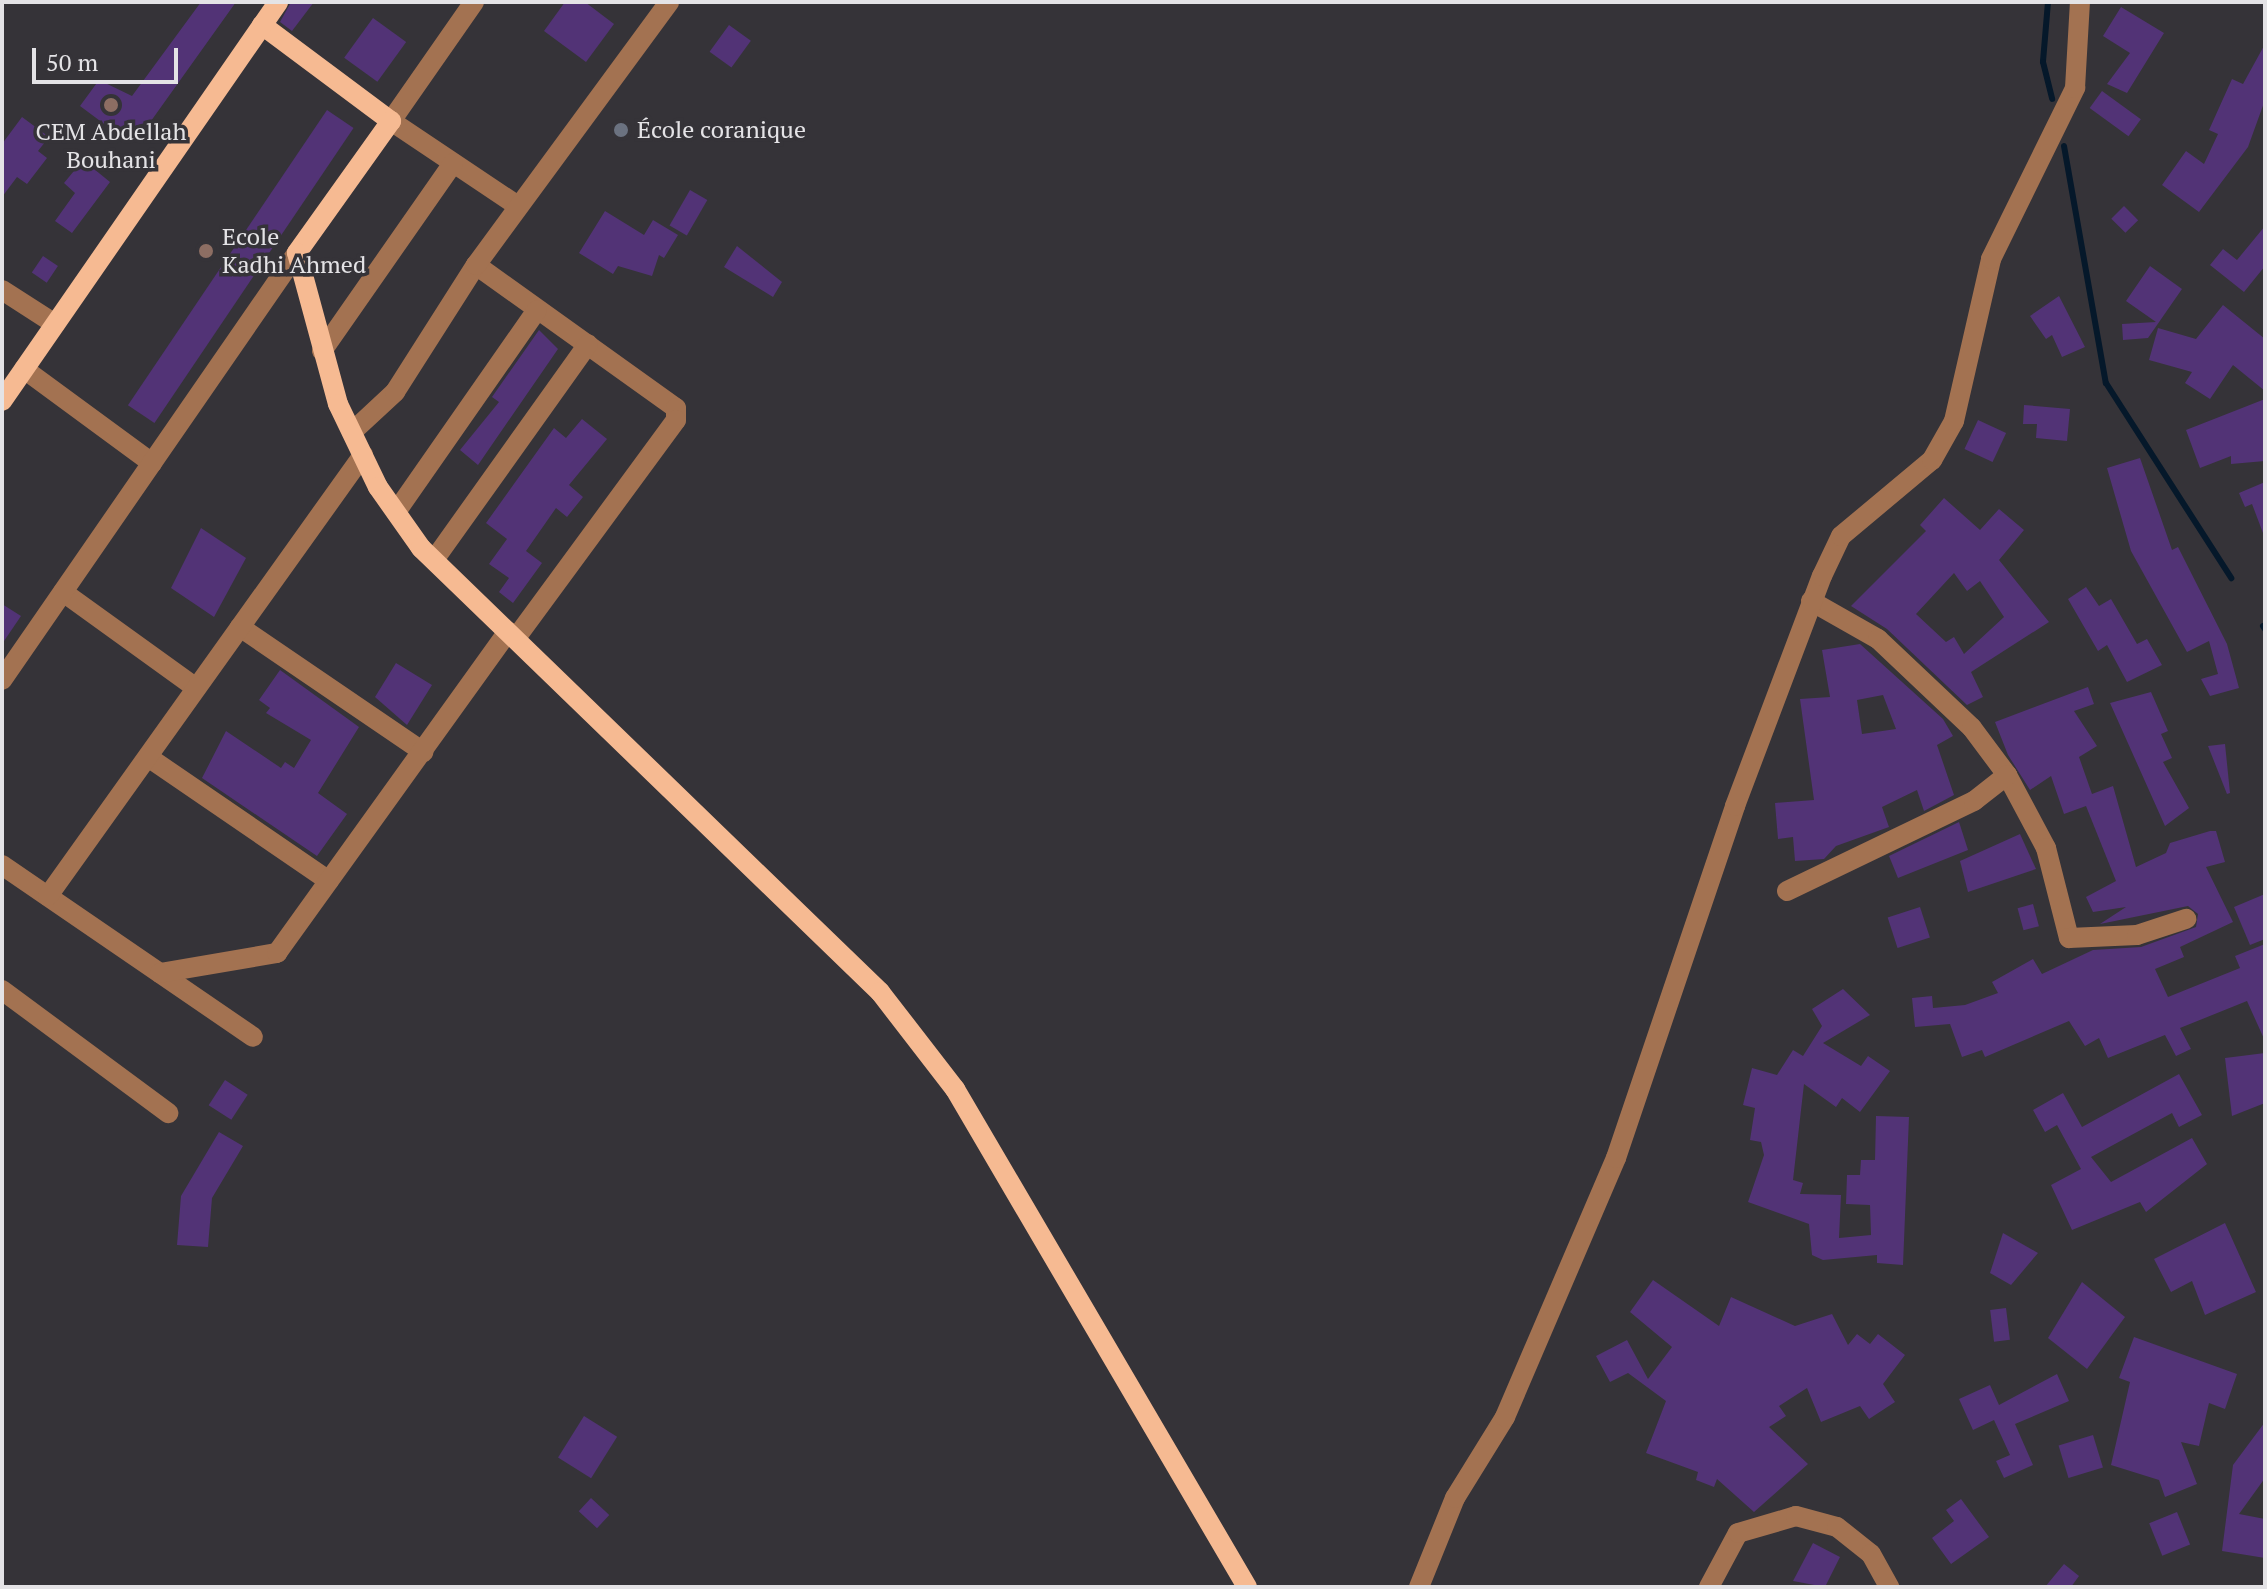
<!DOCTYPE html>
<meta charset="utf-8">
<style>
body{margin:0}
#map{position:relative;width:2267px;height:1589px;overflow:hidden;background:#353338;font-family:"PT Serif",serif}
div>[style]{position:absolute}
.stream>*{height:6px;margin:-3px;padding:0 3px;transform-origin:3px;border-radius:3px;background:#05182a}
.building>*{inset:0;background:#523376;transform-origin:0 0}
.minor>*{height:20px;margin:-10px;padding:0 10px;transform-origin:10px;border-radius:10px;background:#a37251}
.major>*{height:20px;margin:-10px;padding:0 10px;transform-origin:10px;border-radius:10px;background:#f6ba92}
.dots>*{width:22px;height:22px;translate:-50% -50%;box-sizing:border-box;border:4px solid #353338;border-radius:50%}
span{translate:-50% -50%;white-space:nowrap;text-align:center;line-height:1.15;-webkit-text-stroke:7px #353338;paint-order:stroke}
.poi-label{font-size:24px;color:#e4e3e6}
.left{translate:0 -50%;text-align:left}
.frame{position:absolute;inset:0;border:4px solid #e4e3e6;pointer-events:none}
.scale{position:absolute;left:32px;top:48px;width:146px;height:36px;box-sizing:border-box;border:4px solid #e4e3e6;border-top:0;padding-left:10px;font-size:24px;line-height:28px;white-space:nowrap;color:#e4e3e6;-webkit-text-stroke:6px #353338;paint-order:stroke}
</style>
<div id="map">
<div class="stream">
<i style="left:2048px;top:2px;width:60px;rotate:94.8deg"></i>
<i style="left:2043px;top:62px;width:38px;rotate:76deg"></i>
<i style="left:2064px;top:146px;width:241px;rotate:80deg"></i>
<i style="left:2106px;top:383px;width:232px;rotate:57.3deg"></i>
<i style="left:2263px;top:626px;width:4px;rotate:56deg"></i>
</div>
<div class="building">
<i style="clip-path:polygon(201px 2px,236px 2px,151px 121px,115px 132px,80px 106px,99px 80px,132px 96px)"></i>
<i style="clip-path:polygon(291px 2px,314px 2px,292px 31px,280px 22px)"></i>
<i style="clip-path:polygon(565px 2px,585px 2px,614px 24px,586px 62px,544px 31px)"></i>
<i style="clip-path:polygon(2121px 7px,2164px 33px,2127px 93px,2107px 84px,2130px 53px,2103px 36px)"></i>
<i style="left:373px;top:18px;width:41px;height:49px;rotate:36deg"></i>
<i style="left:729px;top:25px;width:27px;height:33px;rotate:36deg"></i>
<i style="clip-path:polygon(2265px 44px,2265px 100px,2248px 147px,2199px 212px,2162px 185px,2186px 151px,2204px 164px,2218px 134px,2209px 130px,2232px 79px,2243px 84px)"></i>
<i style="left:2102px;top:91px;width:48px;height:21px;rotate:36deg"></i>
<i style="left:327px;top:110px;width:32px;height:356px;rotate:34deg"></i>
<i style="clip-path:polygon(22px 117px,49px 137px,38px 151px,47px 158px,27px 184px,17px 177px,2px 197px,2px 144px)"></i>
<i style="clip-path:polygon(83px 160px,110px 182px,72px 233px,55px 221px,75px 193px,64px 183px)"></i>
<i style="left:690px;top:190px;width:20px;height:41px;rotate:30deg"></i>
<i style="left:2124px;top:206px;width:20px;height:18px;rotate:45deg"></i>
<i style="clip-path:polygon(605px 211px,644px 235px,653px 220px,678px 235px,664px 258px,659px 255px,652px 276px,618px 266px,613px 274px,579px 253px)"></i>
<i style="clip-path:polygon(2265px 226px,2265px 266px,2244px 292px,2210px 265px,2223px 249px,2237px 260px)"></i>
<i style="clip-path:polygon(737px 246px,782px 282px,773px 297px,724px 267px)"></i>
<i style="left:43px;top:256px;width:18px;height:20px;rotate:34deg"></i>
<i style="clip-path:polygon(2150px 266px,2182px 289px,2148px 338px,2123px 340px,2122px 324px,2156px 322px,2126px 301px)"></i>
<i style="clip-path:polygon(2059px 296px,2085px 347px,2062px 357px,2052px 335px,2046px 339px,2030px 316px)"></i>
<i style="clip-path:polygon(2223px 305px,2265px 339px,2265px 391px,2233px 365px,2210px 399px,2185px 383px,2192px 372px,2149px 360px,2158px 328px,2196px 339px)"></i>
<i style="clip-path:polygon(539px 330px,558px 349px,478px 465px,460px 450px,499px 402px,492px 397px)"></i>
<i style="clip-path:polygon(2265px 399px,2265px 461px,2231px 464px,2231px 456px,2200px 468px,2186px 430px)"></i>
<i style="clip-path:polygon(2024px 405px,2070px 409px,2067px 441px,2036px 438px,2037px 424px,2023px 424px)"></i>
<i style="clip-path:polygon(582px 419px,607px 439px,569px 485px,583px 497px,567px 517px,556px 508px,526px 551px,542px 563px,513px 603px,499px 592px,509px 578px,489px 564px,507px 539px,486px 523px,554px 428px,566px 438px)"></i>
<i style="left:1978px;top:420px;width:31px;height:32px;rotate:25deg"></i>
<i style="clip-path:polygon(2140px 458px,2172px 550px,2178px 547px,2227px 644px,2239px 688px,2210px 696px,2201px 679px,2218px 674px,2209px 641px,2187px 652px,2131px 551px,2107px 468px)"></i>
<i style="clip-path:polygon(2265px 482px,2265px 533px,2263px 533px,2252px 504px,2245px 507px,2239px 493px)"></i>
<i style="clip-path:polygon(evenodd,1944px 498px,1980px 530px,1999px 509px,2024px 530px,1999px 560px,2049px 622px,1971px 672px,1983px 697px,1967px 705px,1887px 629px,1851px 606px,1926px 531px,1920px 525px,1944px 498px,1954px 573px,1967px 591px,1980px 581px,2004px 617px,1964px 654px,1954px 637px,1946px 642px,1916px 614px,1954px 573px)"></i>
<i style="clip-path:polygon(201px 528px,246px 558px,214px 617px,171px 588px)"></i>
<i style="clip-path:polygon(2086px 587px,2099px 606px,2111px 599px,2137px 644px,2147px 639px,2162px 665px,2127px 682px,2107px 645px,2098px 651px,2068px 599px)"></i>
<i style="clip-path:polygon(2px 604px,21px 616px,2px 644px)"></i>
<i style="clip-path:polygon(evenodd,1860px 644px,1943px 719px,1953px 736px,1937px 745px,1954px 795px,1924px 811px,1917px 790px,1882px 807px,1889px 827px,1836px 846px,1824px 859px,1795px 861px,1793px 837px,1778px 839px,1775px 803px,1814px 800px,1800px 699px,1830px 697px,1822px 650px,1860px 644px,1883px 695px,1896px 729px,1862px 734px,1857px 700px,1883px 695px)"></i>
<i style="clip-path:polygon(396px 663px,432px 685px,407px 725px,375px 697px)"></i>
<i style="clip-path:polygon(280px 670px,359px 727px,318px 793px,347px 814px,317px 856px,202px 778px,226px 731px,281px 768px,285px 762px,294px 768px,311px 740px,266px 713px,270px 708px,259px 700px)"></i>
<i style="clip-path:polygon(2088px 687px,2094px 704px,2074px 711px,2097px 746px,2079px 757px,2092px 794px,2113px 786px,2136px 867px,2166px 853px,2170px 843px,2210px 831px,2216px 831px,2225px 862px,2206px 867px,2233px 922px,2180px 947px,2184px 957px,2155px 969px,2168px 997px,2240px 968px,2235px 956px,2265px 944px,2265px 1041px,2247px 1001px,2180px 1028px,2191px 1049px,2176px 1056px,2165px 1035px,2108px 1058px,2099px 1038px,2085px 1046px,2069px 1021px,1985px 1057px,1982px 1050px,1962px 1057px,1950px 1024px,1915px 1027px,1912px 998px,1932px 996px,1933px 1008px,1965px 1005px,1998px 993px,1992px 982px,2033px 959px,2042px 974px,2093px 950px,2141px 947px,2196px 927px,2198px 914px,2188px 906px,2100px 924px,2126px 907px,2093px 912px,2086px 897px,2116px 881px,2086px 806px,2064px 814px,2051px 776px,2030px 790px,2008px 755px,1995px 722px)"></i>
<i style="clip-path:polygon(2151px 692px,2168px 731px,2161px 734px,2172px 758px,2163px 762px,2189px 808px,2165px 826px,2110px 703px)"></i>
<i style="clip-path:polygon(2225px 744px,2230px 793px,2227px 794px,2208px 746px)"></i>
<i style="clip-path:polygon(1959px 822px,1968px 850px,1898px 878px,1889px 856px)"></i>
<i style="clip-path:polygon(2020px 834px,2036px 869px,1968px 892px,1960px 861px)"></i>
<i style="clip-path:polygon(2265px 894px,2265px 939px,2250px 945px,2234px 907px)"></i>
<i style="left:2033px;top:904px;width:23px;height:16px;rotate:75deg"></i>
<i style="left:1920px;top:907px;width:32px;height:34px;rotate:72deg"></i>
<i style="clip-path:polygon(1843px 989px,1870px 1015px,1823px 1043px,1861px 1066px,1868px 1056px,1890px 1071px,1860px 1112px,1842px 1098px,1836px 1107px,1804px 1084px,1793px 1180px,1803px 1183px,1800px 1194px,1841px 1195px,1839px 1238px,1871px 1235px,1870px 1205px,1846px 1204px,1847px 1175px,1860px 1175px,1861px 1160px,1875px 1160px,1876px 1116px,1909px 1117px,1903px 1265px,1877px 1263px,1877px 1255px,1823px 1260px,1812px 1255px,1809px 1224px,1748px 1202px,1764px 1155px,1761px 1142px,1750px 1140px,1755px 1108px,1743px 1105px,1752px 1068px,1777px 1075px,1793px 1050px,1803px 1056px,1822px 1026px,1812px 1009px)"></i>
<i style="clip-path:polygon(2265px 1053px,2265px 1103px,2232px 1116px,2225px 1058px)"></i>
<i style="clip-path:polygon(2179px 1074px,2202px 1115px,2179px 1127px,2172px 1113px,2091px 1157px,2111px 1182px,2192px 1138px,2207px 1164px,2146px 1212px,2140px 1202px,2072px 1230px,2051px 1185px,2081px 1169px,2057px 1125px,2045px 1132px,2033px 1110px,2063px 1093px,2082px 1127px)"></i>
<i style="left:225px;top:1080px;width:27px;height:30px;rotate:33deg"></i>
<i style="clip-path:polygon(219px 1132px,243px 1146px,212px 1198px,208px 1247px,177px 1245px,181px 1196px)"></i>
<i style="clip-path:polygon(2225px 1223px,2256px 1292px,2205px 1315px,2192px 1281px,2171px 1292px,2154px 1259px)"></i>
<i style="clip-path:polygon(2003px 1233px,2038px 1253px,2011px 1285px,1990px 1273px)"></i>
<i style="clip-path:polygon(1653px 1280px,1719px 1326px,1731px 1297px,1795px 1326px,1832px 1314px,1848px 1345px,1857px 1334px,1870px 1344px,1878px 1334px,1905px 1355px,1883px 1384px,1895px 1402px,1869px 1419px,1860px 1406px,1821px 1422px,1807px 1388px,1779px 1406px,1786px 1416px,1769px 1427px,1808px 1464px,1754px 1512px,1717px 1479px,1714px 1487px,1696px 1480px,1698px 1472px,1646px 1453px,1666px 1401px,1628px 1373px,1610px 1382px,1596px 1356px,1627px 1340px,1648px 1379px,1672px 1347px,1630px 1312px)"></i>
<i style="clip-path:polygon(2082px 1282px,2125px 1317px,2087px 1369px,2048px 1338px)"></i>
<i style="left:2006px;top:1308px;width:32px;height:16px;rotate:83deg"></i>
<i style="clip-path:polygon(2134px 1337px,2237px 1374px,2225px 1409px,2209px 1403px,2199px 1446px,2181px 1442px,2197px 1484px,2165px 1497px,2159px 1480px,2111px 1465px,2130px 1382px,2119px 1378px)"></i>
<i style="clip-path:polygon(2057px 1374px,2069px 1401px,2015px 1424px,2033px 1465px,2004px 1478px,1996px 1461px,2010px 1455px,1994px 1420px,1973px 1430px,1959px 1399px,1990px 1385px,1999px 1405px)"></i>
<i style="left:584px;top:1416px;width:39px;height:49px;rotate:32deg"></i>
<i style="clip-path:polygon(2265px 1422px,2265px 1478px,2239px 1514px,2265px 1519px,2265px 1558px,2222px 1551px,2233px 1465px)"></i>
<i style="left:2093px;top:1435px;width:34px;height:36px;rotate:73deg"></i>
<i style="left:591px;top:1498px;width:25px;height:18px;rotate:43deg"></i>
<i style="clip-path:polygon(1961px 1499px,1989px 1537px,1951px 1564px,1932px 1538px,1954px 1521px,1946px 1510px)"></i>
<i style="left:2177px;top:1512px;width:35px;height:30px;rotate:68deg"></i>
<i style="clip-path:polygon(1813px 1543px,1840px 1557px,1825px 1587px,1793px 1581px)"></i>
<i style="clip-path:polygon(2064px 1564px,2079px 1576px,2071px 1587px,2045px 1587px)"></i>
</div>
<div class="minor">
<i style="left:474px;top:2px;width:145px;rotate:124.9deg"></i>
<i style="left:391px;top:121px;width:153px;rotate:33.8deg"></i>
<i style="left:476px;top:265px;width:246px;rotate:35.6deg"></i>
<i style="left:676px;top:408px;width:12px;rotate:90deg"></i>
<i style="left:676px;top:420px;width:270px;rotate:126.3deg"></i>
<i style="left:2px;top:290px;width:63px;rotate:32.7deg"></i>
<i style="left:322px;top:351px;width:229px;rotate:-55.1deg"></i>
<i style="left:24px;top:369px;width:159px;rotate:36.3deg"></i>
<i style="left:352px;top:432px;width:59px;rotate:-42.9deg"></i>
<i style="left:395px;top:392px;width:151px;rotate:-57.5deg"></i>
<i style="left:476px;top:265px;width:326px;rotate:-53.7deg"></i>
<i style="left:396px;top:512px;width:246px;rotate:-55.1deg"></i>
<i style="left:434px;top:560px;width:265px;rotate:-54.5deg"></i>
<i style="left:63px;top:592px;width:164px;rotate:35.8deg"></i>
<i style="left:1811px;top:601px;width:77px;rotate:29.6deg"></i>
<i style="left:1878px;top:639px;width:129px;rotate:43.4deg"></i>
<i style="left:1972px;top:728px;width:59px;rotate:53.3deg"></i>
<i style="left:2007px;top:775px;width:83px;rotate:61.9deg"></i>
<i style="left:2046px;top:848px;width:93px;rotate:75.7deg"></i>
<i style="left:2069px;top:938px;width:68px;rotate:-2.5deg"></i>
<i style="left:2137px;top:935px;width:52px;rotate:-18.1deg"></i>
<i style="left:240px;top:627px;width:222px;rotate:34.3deg"></i>
<i style="left:2px;top:680px;width:519px;rotate:-55.36deg"></i>
<i style="left:148px;top:757px;width:219px;rotate:34.4deg"></i>
<i style="left:2px;top:865px;width:304px;rotate:34.4deg"></i>
<i style="left:1787px;top:891px;width:208px;rotate:-25.7deg"></i>
<i style="left:1974px;top:801px;width:42px;rotate:-38.2deg"></i>
<i style="left:48px;top:896px;width:542px;rotate:-54.46deg"></i>
<i style="left:160px;top:973px;width:119px;rotate:-9.7deg"></i>
<i style="left:277px;top:953px;width:396px;rotate:-54.3deg"></i>
<i style="left:2px;top:990px;width:207px;rotate:36.5deg"></i>
<i style="left:1419px;top:1587px;width:96px;rotate:-68deg"></i>
<i style="left:1455px;top:1498px;width:95px;rotate:-58.3deg"></i>
<i style="left:1505px;top:1417px;width:282px;rotate:-66.8deg"></i>
<i style="left:1616px;top:1158px;width:372px;rotate:-71.3deg"></i>
<i style="left:1735px;top:806px;width:246px;rotate:-69.3deg"></i>
<i style="left:1822px;top:576px;width:44px;rotate:-64.6deg"></i>
<i style="left:1841px;top:536px;width:119px;rotate:-39.9deg"></i>
<i style="left:1932px;top:460px;width:45px;rotate:-60.6deg"></i>
<i style="left:1954px;top:421px;width:166px;rotate:-77.1deg"></i>
<i style="left:1991px;top:259px;width:191px;rotate:-63.8deg"></i>
<i style="left:2075px;top:88px;width:86px;rotate:-86.7deg"></i>
<i style="left:1709px;top:1587px;width:61px;rotate:-61.8deg"></i>
<i style="left:1738px;top:1533px;width:60px;rotate:-16.3deg"></i>
<i style="left:1796px;top:1516px;width:42px;rotate:15deg"></i>
<i style="left:1837px;top:1527px;width:43px;rotate:38.5deg"></i>
<i style="left:1871px;top:1554px;width:38px;rotate:61deg"></i>
</div>
<div class="major">
<i style="left:262px;top:25px;width:161px;rotate:36.7deg"></i>
<i style="left:391px;top:121px;width:162px;rotate:125.5deg"></i>
<i style="left:297px;top:253px;width:156px;rotate:74.8deg"></i>
<i style="left:338px;top:404px;width:92px;rotate:64.3deg"></i>
<i style="left:378px;top:487px;width:75px;rotate:54.8deg"></i>
<i style="left:421px;top:548px;width:639px;rotate:44.05deg"></i>
<i style="left:880px;top:992px;width:123px;rotate:52.3deg"></i>
<i style="left:955px;top:1089px;width:577px;rotate:59.61deg"></i>
<i style="left:2px;top:401px;width:485px;rotate:-55.3deg"></i>
</div>
<div class="dots">
<i style="left:111px;top:105px;background:#8d6e63"></i>
<i style="left:621px;top:130px;background:#6b7280"></i>
<i style="left:206px;top:251px;background:#8d6e63"></i>
</div>
<div class="poi-label">
<span class="left" style="left:637px;top:130px">École coranique</span>
<span style="left:111px;top:146px">CEM Abdellah<br>Bouhani</span>
<span class="left" style="left:222px;top:251px">Ecole<br>Kadhi Ahmed</span>
</div>
<div class="frame"></div>
<div class="scale">50 m</div>
</div>
